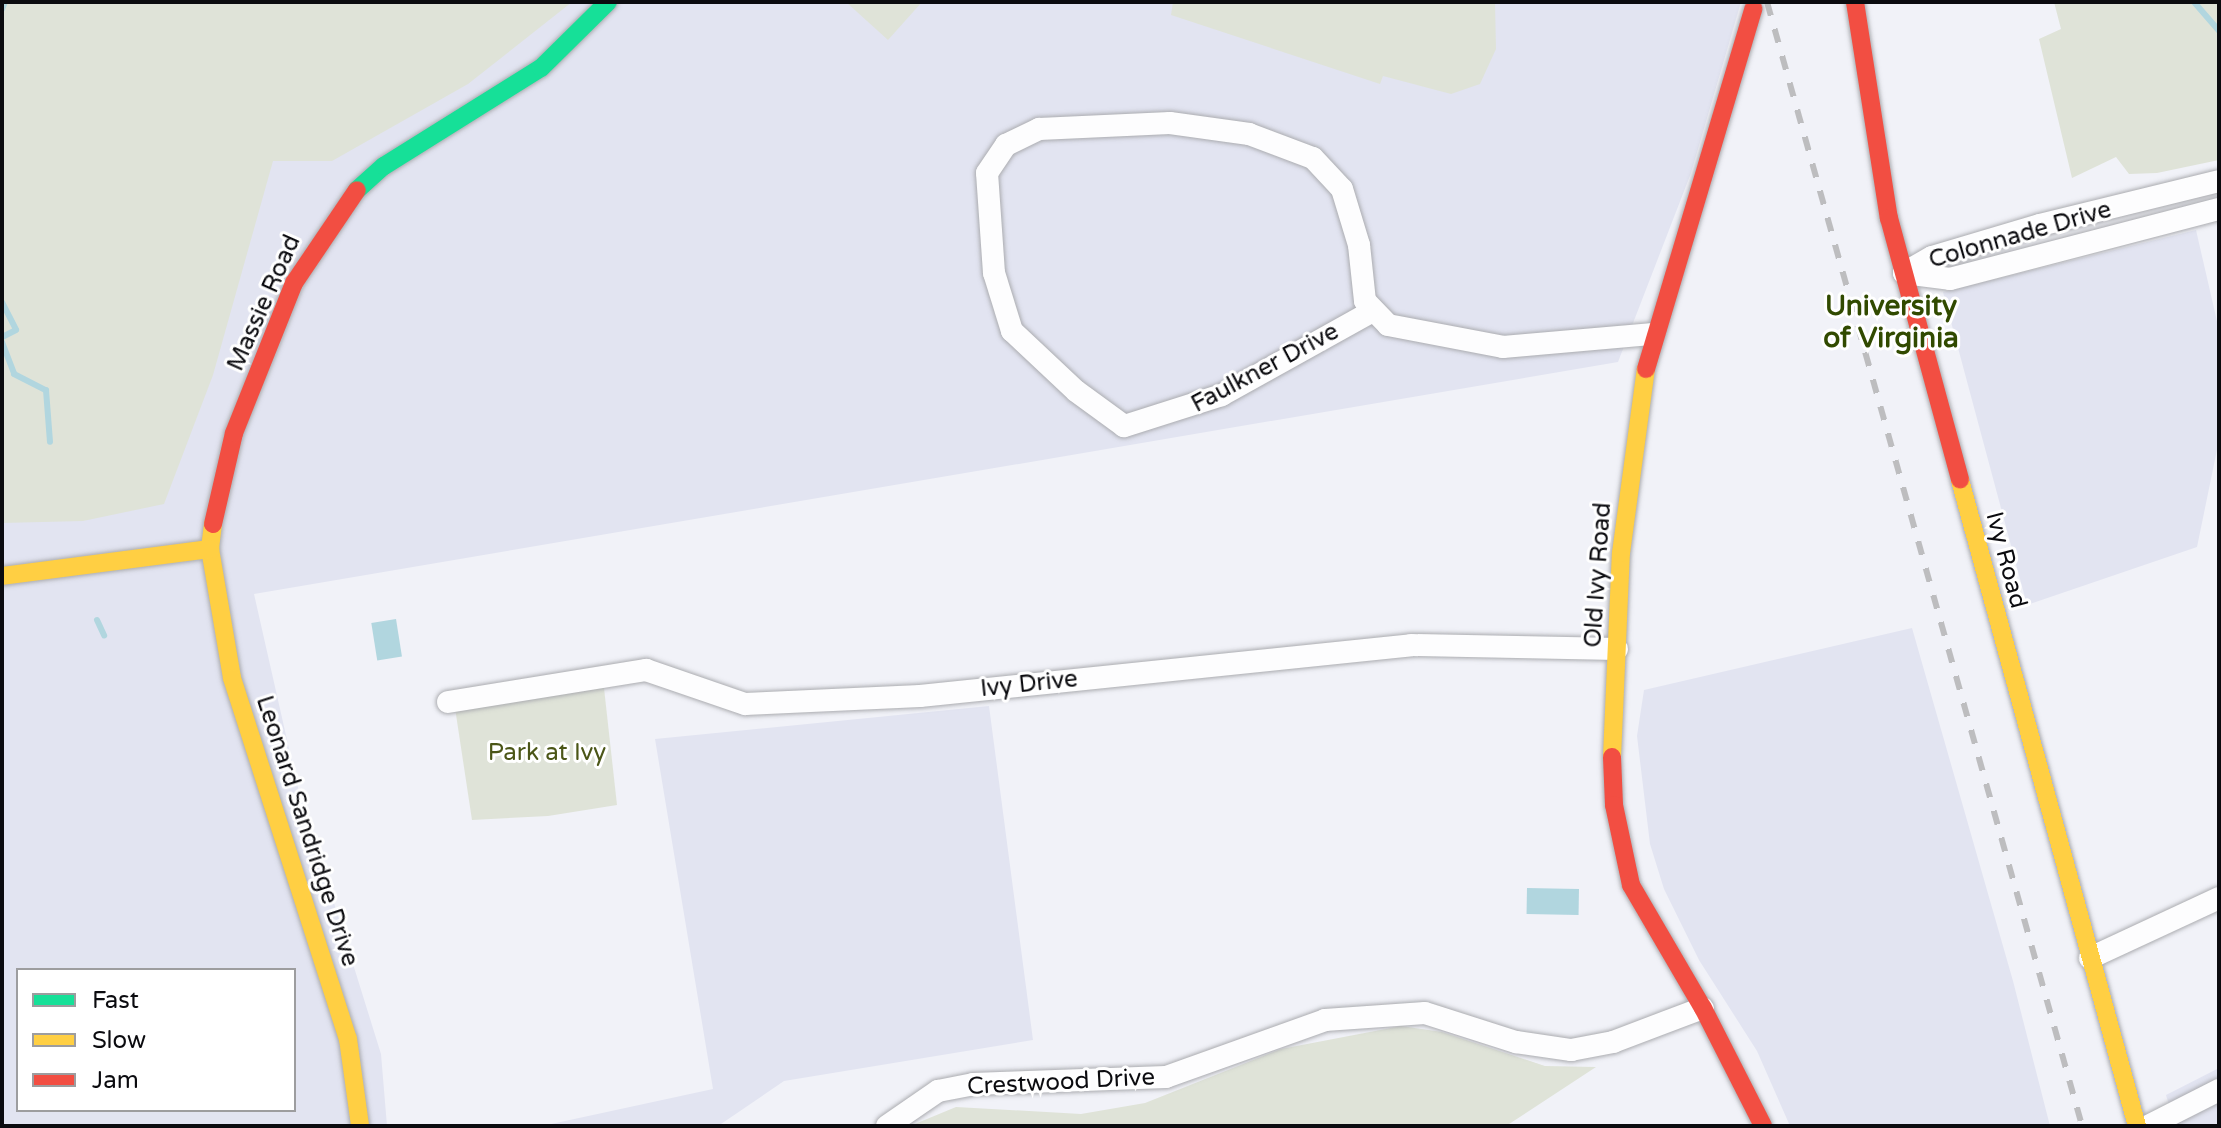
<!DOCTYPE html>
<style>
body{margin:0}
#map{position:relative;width:2221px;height:1128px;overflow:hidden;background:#f1f2f8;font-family:"Varela Round",sans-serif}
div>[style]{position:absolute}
.built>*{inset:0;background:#e2e4f1}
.green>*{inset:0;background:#dfe3d8}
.water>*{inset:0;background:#b1d6df;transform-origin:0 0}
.stream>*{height:6px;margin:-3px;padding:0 3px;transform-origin:3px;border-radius:3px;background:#b1d6df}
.roads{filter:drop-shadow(0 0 2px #abacb0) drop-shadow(0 0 2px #abacb0)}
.street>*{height:22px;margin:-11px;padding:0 11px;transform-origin:11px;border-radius:11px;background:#fdfdfe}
.fast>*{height:18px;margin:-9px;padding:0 9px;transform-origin:9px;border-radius:9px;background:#16e098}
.slow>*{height:18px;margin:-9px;padding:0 9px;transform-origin:9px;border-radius:9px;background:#ffcf43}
.jam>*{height:18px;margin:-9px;padding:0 9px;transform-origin:9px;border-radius:9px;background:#f24e42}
.rail>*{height:6px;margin-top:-3px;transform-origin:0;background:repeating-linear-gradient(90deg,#bdbdbf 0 14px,transparent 0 28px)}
span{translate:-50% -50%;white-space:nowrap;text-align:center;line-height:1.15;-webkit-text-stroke:6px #fff;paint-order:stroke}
.street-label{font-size:24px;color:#0b0b0f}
.park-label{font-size:24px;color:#4b5617}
.quarter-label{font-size:28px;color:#314a00;font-weight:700}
.frame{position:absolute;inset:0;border:4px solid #0b0b0f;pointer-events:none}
.legend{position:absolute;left:16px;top:968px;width:280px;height:144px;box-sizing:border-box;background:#fff;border:2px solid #9d9d9f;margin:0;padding:10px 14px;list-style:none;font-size:24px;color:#0b0b0f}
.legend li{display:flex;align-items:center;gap:16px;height:40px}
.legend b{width:40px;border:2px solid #9d9d9f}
</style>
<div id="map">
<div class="built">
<i style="clip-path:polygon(evenodd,2px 2px,1741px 2px,1691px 173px,1618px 362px,254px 594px,297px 784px,381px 1054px,387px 1126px,2px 1126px,2px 2px,18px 970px,294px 970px,294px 1110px,18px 1110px,18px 970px)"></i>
<i style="clip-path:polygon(2196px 230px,2219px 330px,2219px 440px,2197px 547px,2027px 605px,1943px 292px)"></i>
<i style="clip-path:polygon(1912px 628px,2013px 981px,2050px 1126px,1790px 1126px,1757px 1051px,1699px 960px,1664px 889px,1650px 844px,1637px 736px,1644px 690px)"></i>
<i style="clip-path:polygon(989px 706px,1033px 1040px,784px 1081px,718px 1126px,542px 1126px,713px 1089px,655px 739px)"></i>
<i style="clip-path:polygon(2219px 1068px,2219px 1126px,2175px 1126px,2166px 1095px)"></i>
</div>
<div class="green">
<i style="clip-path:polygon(2px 2px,572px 2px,468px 84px,332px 161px,273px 161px,213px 375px,164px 504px,83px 521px,2px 523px)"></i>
<i style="clip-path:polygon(846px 2px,922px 2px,888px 40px)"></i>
<i style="clip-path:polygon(1173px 2px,1495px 2px,1496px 49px,1480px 84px,1451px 94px,1383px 76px,1380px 84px,1171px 15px)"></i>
<i style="clip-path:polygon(2054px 2px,2219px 2px,2219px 160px,2157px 173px,2129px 174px,2116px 157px,2072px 178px,2039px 39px,2061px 29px)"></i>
<i style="clip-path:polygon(603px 679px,617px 805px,548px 816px,472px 820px,455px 708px)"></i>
<i style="clip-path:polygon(1401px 1026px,1442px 1032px,1545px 1066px,1596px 1067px,1506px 1126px,910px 1126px,956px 1107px,1081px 1114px,1145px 1103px,1281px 1049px)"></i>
</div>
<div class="water">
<i style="left:396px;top:619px;width:38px;height:25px;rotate:81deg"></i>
<i style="left:1527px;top:888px;width:52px;height:26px;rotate:1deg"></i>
</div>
<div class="stream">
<i style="left:2194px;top:2px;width:38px;rotate:49deg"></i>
<i style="left:2px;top:9px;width:8px;rotate:-67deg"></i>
<i style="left:2px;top:302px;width:31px;rotate:63deg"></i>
<i style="left:16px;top:330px;width:16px;rotate:153deg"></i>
<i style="left:2px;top:342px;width:34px;rotate:69deg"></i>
<i style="left:14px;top:374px;width:36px;rotate:27deg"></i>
<i style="left:46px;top:390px;width:52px;rotate:85.6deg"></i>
<i style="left:97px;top:620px;width:17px;rotate:65deg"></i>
</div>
<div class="roads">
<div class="street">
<i style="left:1904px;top:273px;width:32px;rotate:-30deg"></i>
<i style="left:1932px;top:257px;width:113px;rotate:-16.5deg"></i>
<i style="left:2040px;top:225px;width:184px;rotate:-13.8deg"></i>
<i style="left:1904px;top:273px;width:46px;rotate:7.4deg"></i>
<i style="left:1950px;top:279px;width:278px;rotate:-14.6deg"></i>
<i style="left:1371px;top:312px;width:171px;rotate:150.9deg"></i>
<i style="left:1222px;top:395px;width:103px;rotate:162.4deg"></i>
<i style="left:1124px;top:426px;width:59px;rotate:-143.9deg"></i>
<i style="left:1076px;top:391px;width:88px;rotate:-136.8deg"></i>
<i style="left:1012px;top:331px;width:61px;rotate:-107.2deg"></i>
<i style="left:994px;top:273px;width:100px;rotate:-94deg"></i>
<i style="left:987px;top:173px;width:34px;rotate:-56deg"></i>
<i style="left:1006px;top:145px;width:37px;rotate:-26deg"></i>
<i style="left:1039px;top:129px;width:131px;rotate:-2.6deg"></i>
<i style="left:1170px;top:123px;width:80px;rotate:7.9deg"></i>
<i style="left:1249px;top:134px;width:68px;rotate:20.6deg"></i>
<i style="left:1313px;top:158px;width:42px;rotate:46.9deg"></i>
<i style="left:1342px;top:189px;width:59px;rotate:73.1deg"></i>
<i style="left:1359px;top:245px;width:56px;rotate:83.9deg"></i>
<i style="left:1365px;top:301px;width:33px;rotate:46deg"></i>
<i style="left:1388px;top:325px;width:117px;rotate:10.8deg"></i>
<i style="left:1503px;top:347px;width:151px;rotate:-5deg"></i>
<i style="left:448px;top:702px;width:201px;rotate:-9.2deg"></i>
<i style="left:646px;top:670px;width:105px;rotate:19deg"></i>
<i style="left:745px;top:704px;width:175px;rotate:-2.6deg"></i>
<i style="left:920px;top:696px;width:494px;rotate:-5.9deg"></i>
<i style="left:1411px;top:645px;width:206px;rotate:1.1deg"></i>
<i style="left:2090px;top:958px;width:142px;rotate:-24.9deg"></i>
<i style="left:887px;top:1126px;width:62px;rotate:-34.5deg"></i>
<i style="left:938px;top:1091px;width:36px;rotate:-11deg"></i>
<i style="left:973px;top:1084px;width:193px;rotate:-2.1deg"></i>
<i style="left:1166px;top:1077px;width:169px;rotate:-19.7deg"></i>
<i style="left:1325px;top:1020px;width:100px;rotate:-4deg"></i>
<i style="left:1425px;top:1013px;width:96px;rotate:17.7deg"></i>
<i style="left:1516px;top:1042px;width:56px;rotate:8.3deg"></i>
<i style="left:1571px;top:1050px;width:43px;rotate:-10.8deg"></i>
<i style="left:1613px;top:1042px;width:96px;rotate:-20.7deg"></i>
<i style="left:2148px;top:1126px;width:80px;rotate:-26.9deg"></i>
</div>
<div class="fast">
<i style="left:357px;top:190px;width:36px;rotate:-42deg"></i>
<i style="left:384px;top:166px;width:185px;rotate:-32deg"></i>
<i style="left:541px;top:68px;width:94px;rotate:-44.6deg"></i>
</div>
<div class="slow">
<i style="left:1960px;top:480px;width:670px;rotate:74.68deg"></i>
<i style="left:213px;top:524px;width:25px;rotate:97deg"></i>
<i style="left:210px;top:549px;width:131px;rotate:80.3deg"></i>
<i style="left:232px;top:678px;width:379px;rotate:72.2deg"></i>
<i style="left:348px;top:1039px;width:88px;rotate:82.1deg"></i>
<i style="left:2px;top:576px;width:210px;rotate:-7.4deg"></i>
<i style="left:1612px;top:757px;width:204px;rotate:-87.5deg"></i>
<i style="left:1621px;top:553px;width:186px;rotate:-82.3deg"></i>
</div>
<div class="jam">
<i style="left:1855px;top:2px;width:219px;rotate:81.1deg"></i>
<i style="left:1889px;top:218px;width:271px;rotate:74.8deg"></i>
<i style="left:1646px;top:369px;width:376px;rotate:-73.4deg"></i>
<i style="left:213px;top:524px;width:93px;rotate:-77deg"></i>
<i style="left:234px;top:433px;width:162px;rotate:-68.2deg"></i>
<i style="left:294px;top:283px;width:112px;rotate:-55.9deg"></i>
<i style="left:1612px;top:757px;width:48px;rotate:87.6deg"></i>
<i style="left:1614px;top:805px;width:82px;rotate:78deg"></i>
<i style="left:1631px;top:885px;width:143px;rotate:59.7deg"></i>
<i style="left:1703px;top:1008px;width:132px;rotate:63deg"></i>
</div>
</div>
<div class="rail">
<i style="left:1767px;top:2px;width:1167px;rotate:74.34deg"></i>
</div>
<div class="street-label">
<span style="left:2020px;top:235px;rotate:-16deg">Colonnade Drive</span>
<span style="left:264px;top:303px;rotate:-66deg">Massie Road</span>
<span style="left:1265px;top:368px;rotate:-28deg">Faulkner Drive</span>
<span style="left:2006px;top:560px;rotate:75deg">Ivy Road</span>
<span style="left:1598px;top:575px;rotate:-86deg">Old Ivy Road</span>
<span style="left:1029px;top:684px;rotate:-6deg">Ivy Drive</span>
<span style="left:307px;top:831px;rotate:72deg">Leonard Sandridge Drive</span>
<span style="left:1061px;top:1082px;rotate:-3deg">Crestwood Drive</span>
</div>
<div class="park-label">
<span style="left:547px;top:753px">Park at Ivy</span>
</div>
<div class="quarter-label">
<span style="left:1891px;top:322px">University<br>of Virginia</span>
</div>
<div class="frame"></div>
<ul class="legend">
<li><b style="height:10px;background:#16e098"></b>Fast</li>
<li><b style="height:10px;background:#ffcf43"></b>Slow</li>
<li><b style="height:10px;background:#f24e42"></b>Jam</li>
</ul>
</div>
